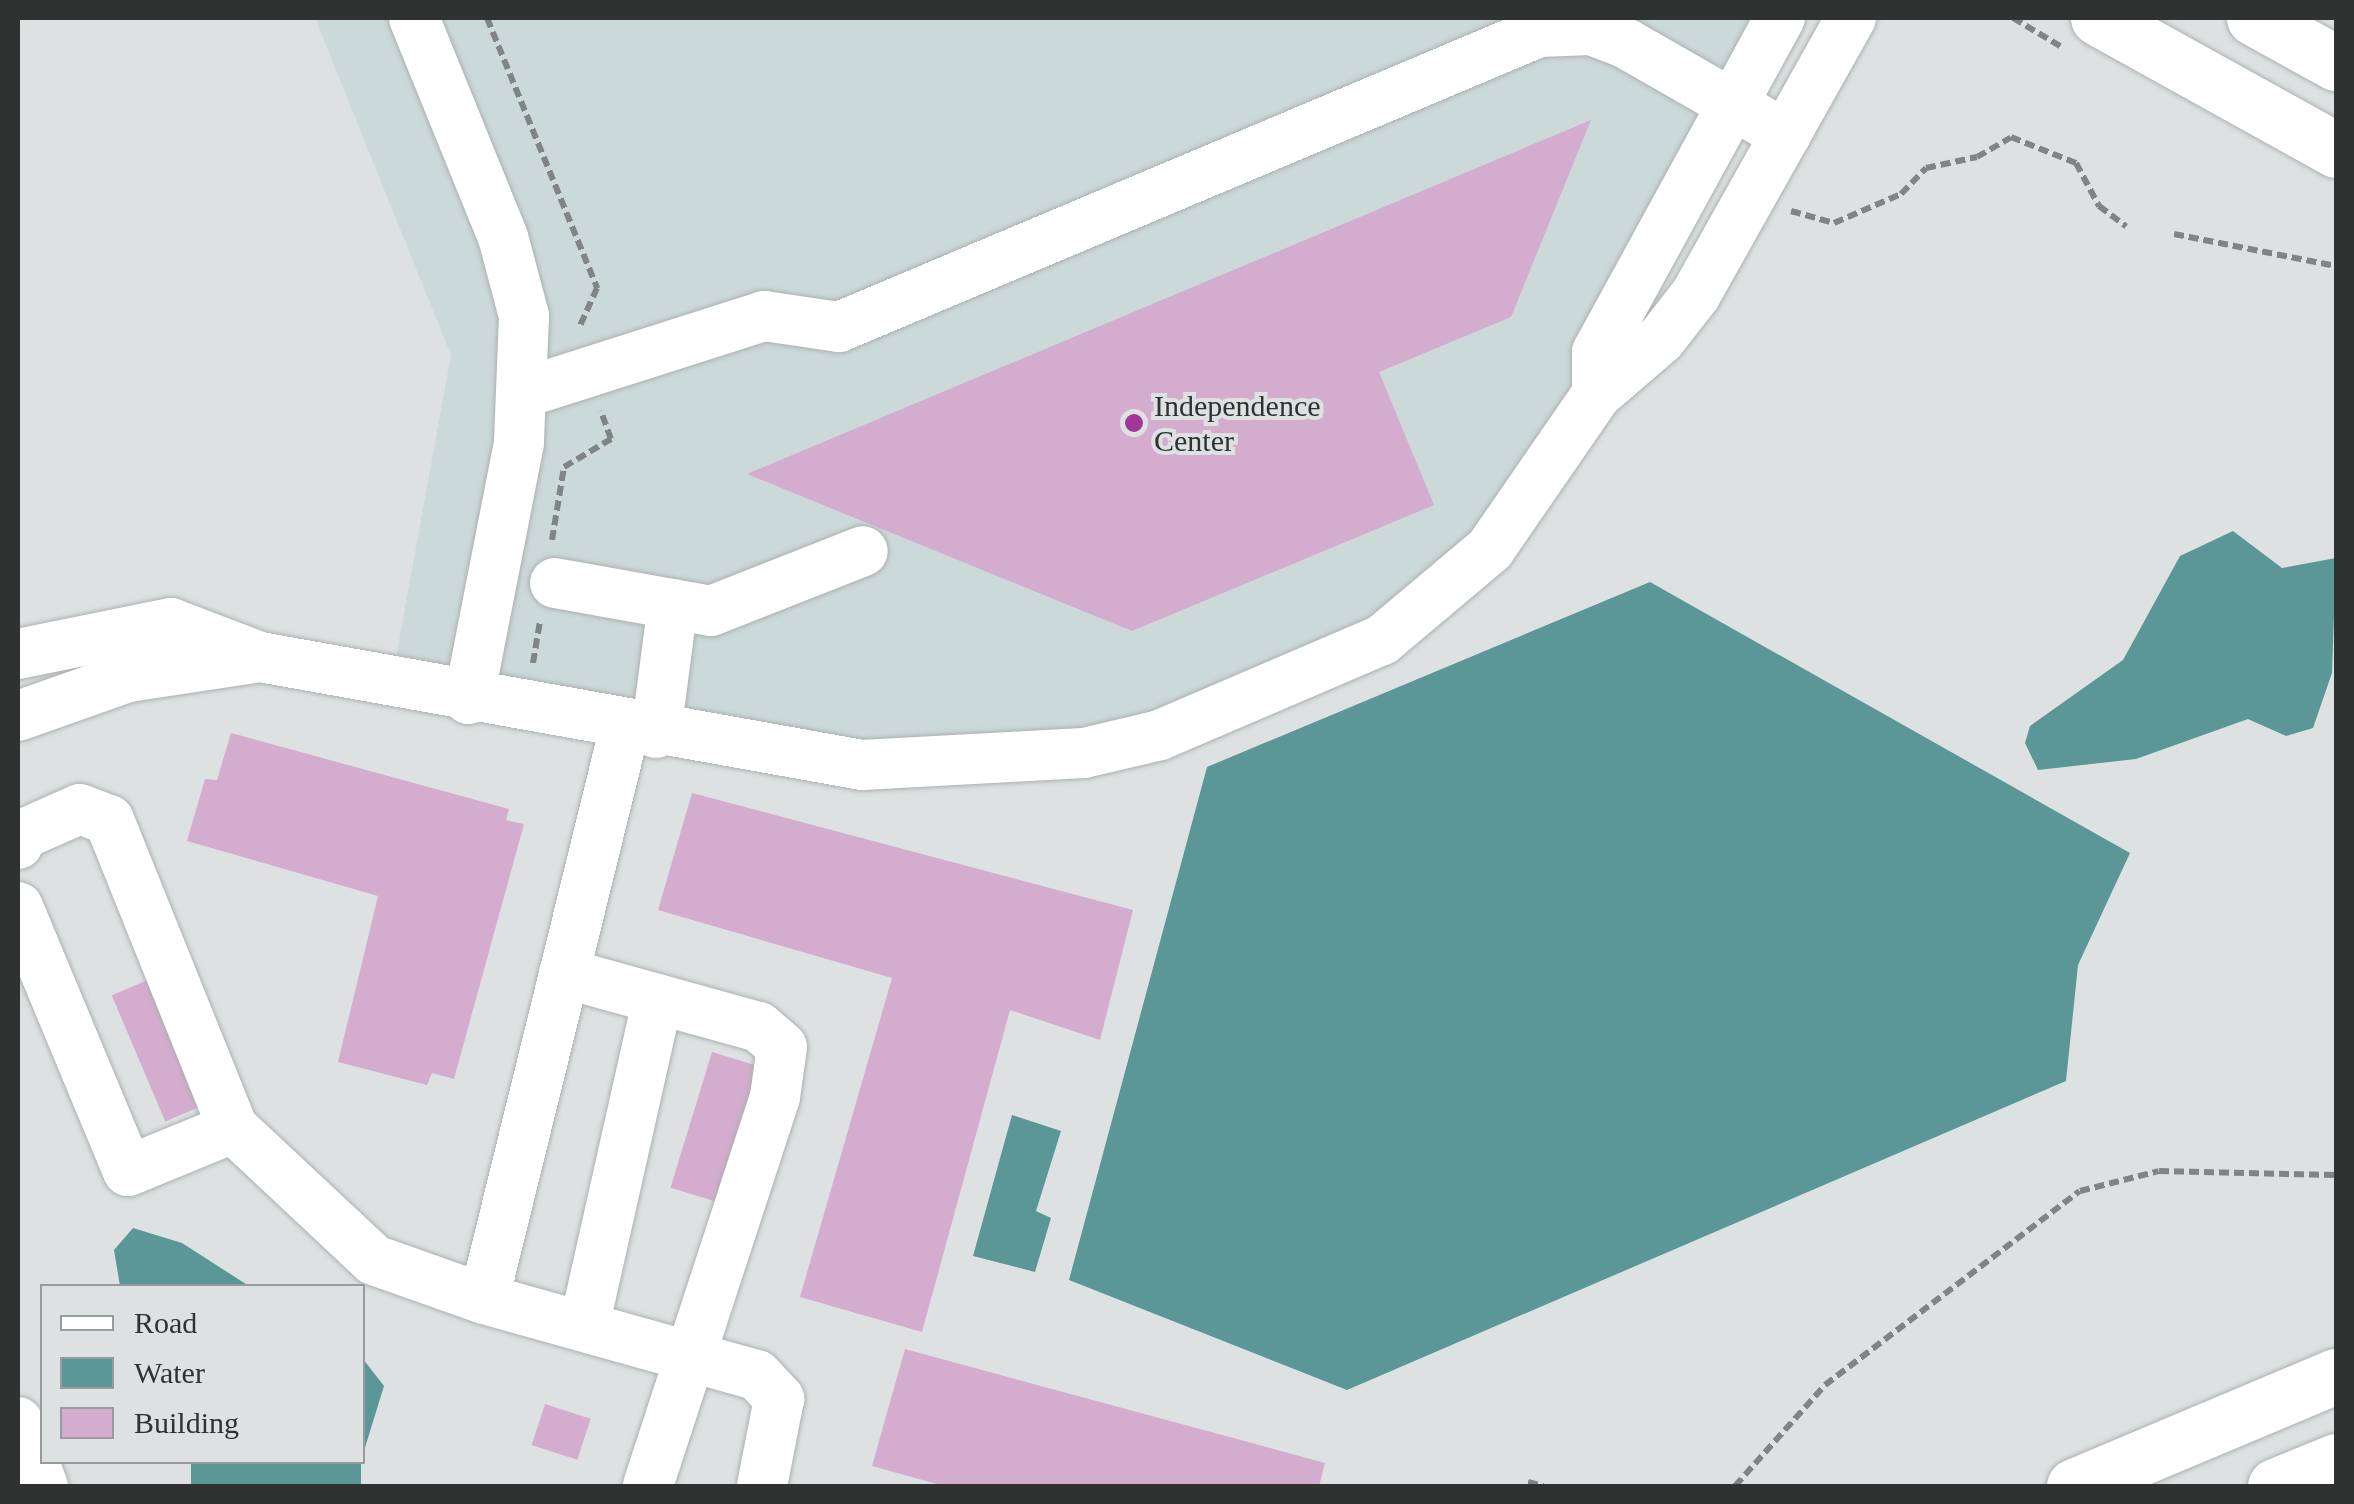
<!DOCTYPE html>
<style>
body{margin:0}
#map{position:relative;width:2354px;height:1504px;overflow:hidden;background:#dde1e1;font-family:Georgia,serif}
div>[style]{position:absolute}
.built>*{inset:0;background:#cbd9d8}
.water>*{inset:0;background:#5a9796;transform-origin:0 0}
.building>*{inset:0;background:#d4adce;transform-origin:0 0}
.path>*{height:6px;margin-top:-3px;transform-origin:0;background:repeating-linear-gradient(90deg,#818484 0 10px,transparent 0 15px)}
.roads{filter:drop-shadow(0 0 2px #acb0b0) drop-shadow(0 0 2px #acb0b0)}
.minor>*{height:50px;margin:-25px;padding:0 25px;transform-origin:25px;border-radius:25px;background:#fff}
.major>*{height:55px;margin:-27.5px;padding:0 27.5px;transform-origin:27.5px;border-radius:27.5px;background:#fff}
.dots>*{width:28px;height:28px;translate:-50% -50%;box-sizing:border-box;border:5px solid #dde1e1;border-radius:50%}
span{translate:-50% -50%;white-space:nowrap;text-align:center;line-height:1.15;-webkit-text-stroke:8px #dde1e1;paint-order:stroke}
.poi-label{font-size:30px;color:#303232}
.left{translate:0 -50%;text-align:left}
.frame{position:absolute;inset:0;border:20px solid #303232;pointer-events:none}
.legend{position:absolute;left:40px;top:1284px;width:325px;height:180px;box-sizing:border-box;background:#dde1e1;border:2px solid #989b9b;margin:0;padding:12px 18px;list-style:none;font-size:30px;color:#303232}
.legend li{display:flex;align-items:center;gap:20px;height:50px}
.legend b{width:50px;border:2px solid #989b9b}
</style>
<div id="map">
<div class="built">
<i style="clip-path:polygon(315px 18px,1805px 18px,1524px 522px,1397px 635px,1045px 754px,794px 750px,391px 685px,451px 355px)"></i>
</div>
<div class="water">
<i style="clip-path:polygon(2233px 531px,2282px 568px,2336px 558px,2332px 673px,2313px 728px,2286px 736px,2248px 719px,2136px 759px,2038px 770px,2025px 743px,2030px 726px,2123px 660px,2180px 556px)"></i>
<i style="clip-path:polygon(1650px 582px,2130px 853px,2078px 965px,2066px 1081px,1347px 1390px,1069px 1280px,1207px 767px)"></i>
<i style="clip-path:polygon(1012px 1115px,1061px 1131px,1036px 1211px,1051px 1218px,1035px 1272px,973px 1256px)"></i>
<i style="clip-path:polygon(133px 1228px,182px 1243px,249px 1286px,120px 1286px,114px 1250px)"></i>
<i style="clip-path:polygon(363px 1359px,384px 1386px,363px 1454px)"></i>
<i style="left:191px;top:1462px;width:170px;height:26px"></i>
</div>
<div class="building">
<i style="clip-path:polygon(1591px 120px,1511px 317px,1379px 372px,1434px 505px,1132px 631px,747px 474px)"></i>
<i style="clip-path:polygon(231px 733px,509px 809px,506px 820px,524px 824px,454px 1079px,432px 1073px,427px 1085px,338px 1062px,378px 896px,187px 841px,205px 779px,217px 780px)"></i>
<i style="clip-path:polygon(692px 793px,1133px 910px,1100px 1040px,1010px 1010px,922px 1332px,800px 1297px,892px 978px,658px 910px)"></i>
<i style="left:155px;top:977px;width:137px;height:47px;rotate:67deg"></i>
<i style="left:712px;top:1052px;width:49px;height:142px;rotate:17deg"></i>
<i style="clip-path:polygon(905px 1349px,1325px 1463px,1319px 1486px,944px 1486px,872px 1466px)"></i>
<i style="left:545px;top:1404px;width:48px;height:43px;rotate:18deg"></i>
</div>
<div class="path">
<i style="left:487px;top:18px;width:292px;rotate:67.8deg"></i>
<i style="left:597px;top:288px;width:44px;rotate:114.2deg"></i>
<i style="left:2013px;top:18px;width:55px;rotate:30.8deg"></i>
<i style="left:1791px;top:211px;width:45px;rotate:15.6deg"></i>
<i style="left:1834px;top:223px;width:73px;rotate:-23.4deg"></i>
<i style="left:1901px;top:194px;width:36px;rotate:-46deg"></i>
<i style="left:1926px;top:168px;width:52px;rotate:-12.2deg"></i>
<i style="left:1977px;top:157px;width:39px;rotate:-30deg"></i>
<i style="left:2011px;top:137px;width:70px;rotate:21.8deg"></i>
<i style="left:2076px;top:163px;width:49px;rotate:61.9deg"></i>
<i style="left:2099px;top:206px;width:34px;rotate:37deg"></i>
<i style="left:2174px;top:234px;width:165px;rotate:11.2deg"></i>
<i style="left:552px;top:540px;width:74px;rotate:-80.7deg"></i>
<i style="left:564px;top:467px;width:55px;rotate:-30.8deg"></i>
<i style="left:611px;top:439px;width:30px;rotate:-110deg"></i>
<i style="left:533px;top:663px;width:43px;rotate:-80.5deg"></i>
<i style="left:1528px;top:1482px;width:16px;rotate:15deg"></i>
<i style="left:1735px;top:1486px;width:135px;rotate:-48.3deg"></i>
<i style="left:1825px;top:1385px;width:320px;rotate:-37.3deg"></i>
<i style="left:2080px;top:1191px;width:81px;rotate:-14.2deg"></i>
<i style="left:2159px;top:1171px;width:177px;rotate:1.3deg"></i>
</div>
<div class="roads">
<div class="minor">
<i style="left:414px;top:18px;width:236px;rotate:67.9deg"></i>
<i style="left:503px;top:237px;width:82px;rotate:75.1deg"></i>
<i style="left:524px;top:316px;width:127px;rotate:92.3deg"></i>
<i style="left:519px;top:443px;width:261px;rotate:101.1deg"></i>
<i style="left:526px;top:392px;width:250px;rotate:-17.7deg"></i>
<i style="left:764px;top:316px;width:76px;rotate:8.3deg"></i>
<i style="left:839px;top:327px;width:760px;rotate:-22.85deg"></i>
<i style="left:1539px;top:32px;width:52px;rotate:-2.2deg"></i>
<i style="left:1591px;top:30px;width:39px;rotate:21deg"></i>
<i style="left:1627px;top:44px;width:183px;rotate:29.8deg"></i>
<i style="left:1597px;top:394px;width:42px;rotate:-90deg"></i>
<i style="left:1597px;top:352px;width:381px;rotate:-61.3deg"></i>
<i style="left:555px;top:583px;width:158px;rotate:10.2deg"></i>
<i style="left:711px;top:611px;width:163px;rotate:-21.5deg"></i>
<i style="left:18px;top:654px;width:156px;rotate:-11.5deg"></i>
<i style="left:171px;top:623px;width:90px;rotate:20.9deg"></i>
<i style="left:18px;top:716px;width:117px;rotate:-19.5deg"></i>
<i style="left:128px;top:677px;width:134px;rotate:-8.6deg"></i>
<i style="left:260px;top:657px;width:612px;rotate:10.17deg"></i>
<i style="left:862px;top:765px;width:222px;rotate:-3.1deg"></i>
<i style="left:1084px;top:753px;width:78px;rotate:-13.3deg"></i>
<i style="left:1160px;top:735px;width:241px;rotate:-23.2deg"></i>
<i style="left:1382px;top:640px;width:141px;rotate:-40.1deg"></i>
<i style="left:1490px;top:549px;width:188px;rotate:-55.4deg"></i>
<i style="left:1597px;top:394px;width:84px;rotate:-40.7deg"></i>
<i style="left:1661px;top:339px;width:57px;rotate:-52.1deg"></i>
<i style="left:1696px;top:294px;width:317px;rotate:-60.7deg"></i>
<i style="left:625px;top:727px;width:589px;rotate:103.85deg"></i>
<i style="left:484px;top:1299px;width:283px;rotate:15.6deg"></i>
<i style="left:757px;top:1375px;width:33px;rotate:47deg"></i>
<i style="left:779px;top:1399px;width:89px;rotate:101.1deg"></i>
<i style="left:656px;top:733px;width:130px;rotate:-82.5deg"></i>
<i style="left:18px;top:844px;width:9px;rotate:-72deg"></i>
<i style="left:21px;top:835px;width:64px;rotate:-23.8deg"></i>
<i style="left:80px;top:809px;width:31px;rotate:21deg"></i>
<i style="left:109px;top:820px;width:332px;rotate:68.1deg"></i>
<i style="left:233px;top:1128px;width:193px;rotate:43.1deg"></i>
<i style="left:374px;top:1260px;width:117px;rotate:19.5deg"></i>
<i style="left:18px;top:907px;width:286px;rotate:67.4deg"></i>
<i style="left:128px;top:1171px;width:113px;rotate:-22.3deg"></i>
<i style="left:564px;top:973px;width:202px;rotate:15.5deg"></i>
<i style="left:759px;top:1027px;width:30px;rotate:41deg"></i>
<i style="left:782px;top:1047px;width:50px;rotate:98deg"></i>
<i style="left:775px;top:1097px;width:409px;rotate:108.1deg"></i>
<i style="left:585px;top:1322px;width:331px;rotate:-77.3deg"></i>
<i style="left:18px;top:1422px;width:69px;rotate:68.7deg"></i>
</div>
<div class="major">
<i style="left:2098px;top:18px;width:272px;rotate:29deg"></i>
<i style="left:2254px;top:18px;width:94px;rotate:28.8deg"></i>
<i style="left:2074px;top:1486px;width:284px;rotate:-22.8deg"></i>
<i style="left:2275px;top:1486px;width:66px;rotate:-22.3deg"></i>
</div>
</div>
<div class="dots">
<i style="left:1134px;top:423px;background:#a13799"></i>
</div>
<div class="poi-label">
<span class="left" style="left:1154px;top:423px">Independence<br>Center</span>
</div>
<div class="frame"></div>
<ul class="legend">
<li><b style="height:12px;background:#fff"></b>Road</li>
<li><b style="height:28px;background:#5a9796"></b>Water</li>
<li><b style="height:28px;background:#d4adce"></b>Building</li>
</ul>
</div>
